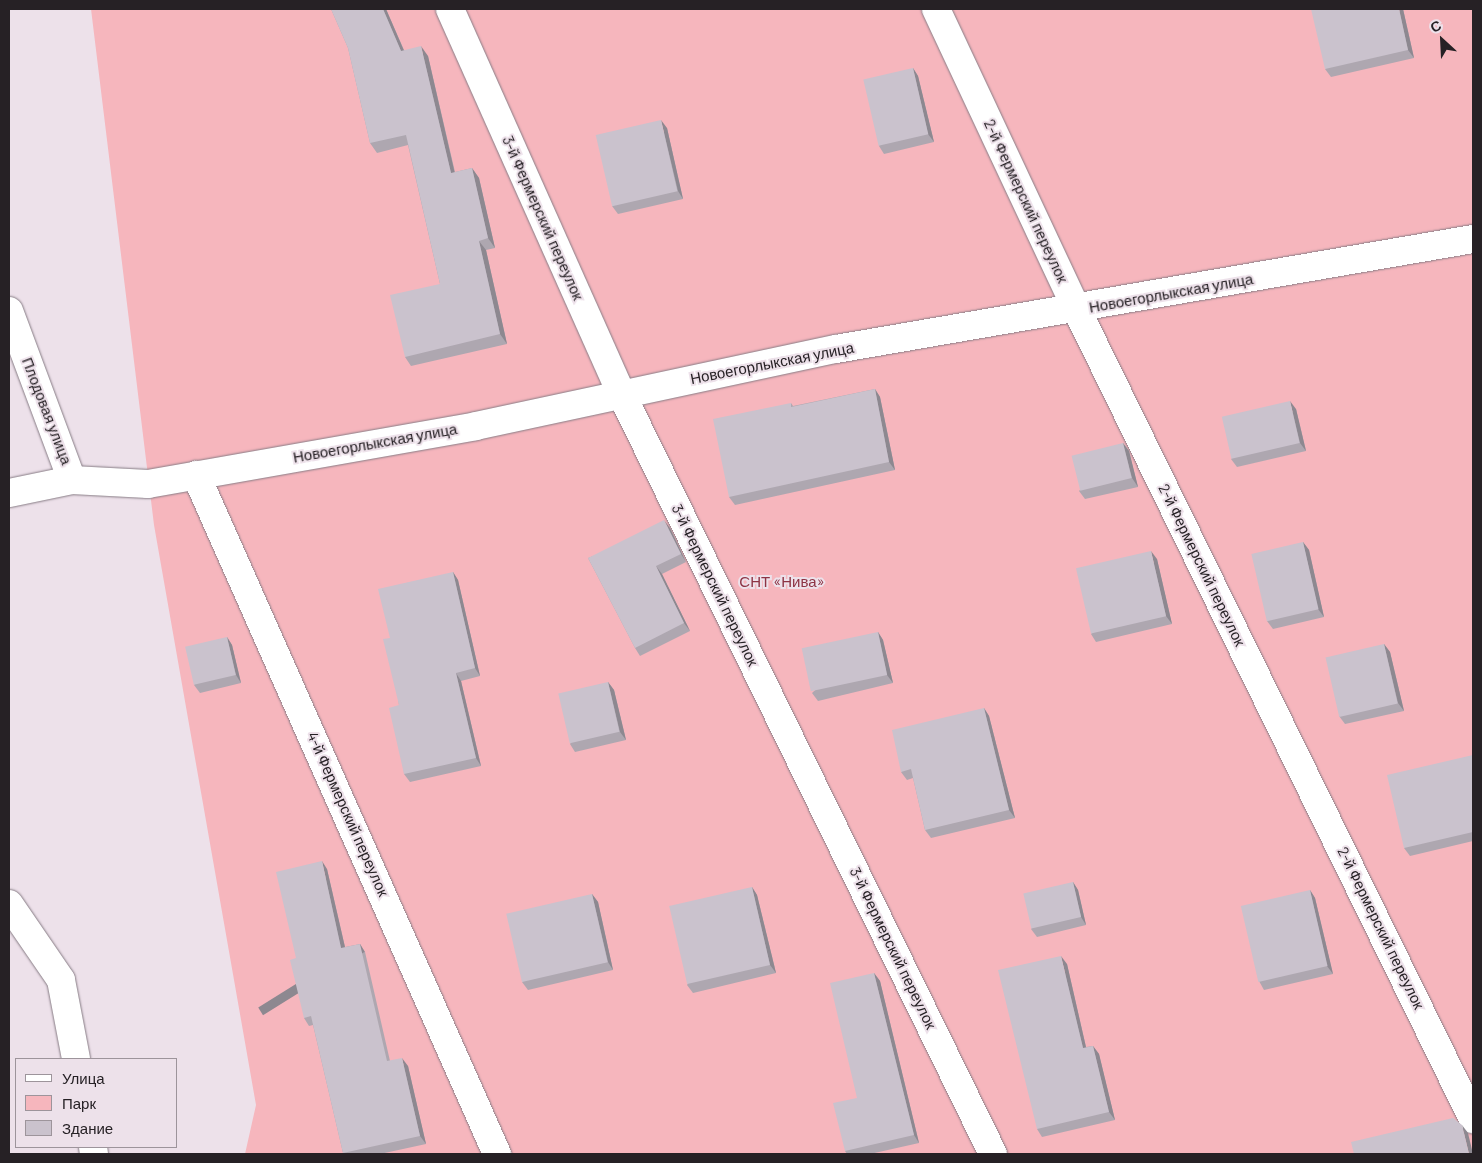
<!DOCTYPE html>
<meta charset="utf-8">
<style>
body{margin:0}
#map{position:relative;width:1482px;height:1163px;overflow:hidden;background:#ede1ea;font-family:Barlow,sans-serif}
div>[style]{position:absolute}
.green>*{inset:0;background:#f6b6bd}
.roads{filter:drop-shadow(0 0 1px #877c85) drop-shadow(0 0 1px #877c85)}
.street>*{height:28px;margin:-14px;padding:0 14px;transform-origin:14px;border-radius:14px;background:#fff}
.wall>*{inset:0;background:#aea7b0}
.shaded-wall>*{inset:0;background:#8d8890;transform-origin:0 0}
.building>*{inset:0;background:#cac2cd;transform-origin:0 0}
span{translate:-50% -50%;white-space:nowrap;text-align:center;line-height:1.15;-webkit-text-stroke:4px #ede1ea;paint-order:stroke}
.street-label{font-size:15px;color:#262125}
.park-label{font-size:15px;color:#8d3344}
.frame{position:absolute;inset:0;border:10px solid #262125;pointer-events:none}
.legend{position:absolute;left:15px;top:1058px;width:162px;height:90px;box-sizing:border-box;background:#ede1ea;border:1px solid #9d949b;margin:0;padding:6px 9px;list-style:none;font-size:15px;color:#262125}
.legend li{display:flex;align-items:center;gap:10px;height:25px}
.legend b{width:25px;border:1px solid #9d949b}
.north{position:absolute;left:1417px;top:15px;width:50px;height:50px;-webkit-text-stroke:4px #ede1ea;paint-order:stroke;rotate:335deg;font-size:14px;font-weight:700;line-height:20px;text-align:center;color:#262125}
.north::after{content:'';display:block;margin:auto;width:18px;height:22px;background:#262125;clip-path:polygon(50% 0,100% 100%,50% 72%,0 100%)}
</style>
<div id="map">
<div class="green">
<i style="clip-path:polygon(91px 9px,1473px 9px,1473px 1154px,245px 1154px,256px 1105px,154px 525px)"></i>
</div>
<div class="roads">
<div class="street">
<i style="left:450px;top:9px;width:420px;rotate:66deg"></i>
<i style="left:621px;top:393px;width:847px;rotate:63.95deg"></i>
<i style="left:936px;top:9px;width:332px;rotate:64.9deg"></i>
<i style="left:1077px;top:310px;width:901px;rotate:63.92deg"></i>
<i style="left:9px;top:311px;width:180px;rotate:69.6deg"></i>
<i style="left:72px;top:480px;width:64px;rotate:168.3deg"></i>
<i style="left:196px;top:475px;width:743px;rotate:66.09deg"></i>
<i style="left:72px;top:480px;width:76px;rotate:3deg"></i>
<i style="left:148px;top:484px;width:333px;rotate:-10deg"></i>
<i style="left:476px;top:426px;width:368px;rotate:-12.1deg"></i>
<i style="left:836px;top:349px;width:646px;rotate:-9.8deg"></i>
<i style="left:9px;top:904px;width:92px;rotate:55.6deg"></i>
<i style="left:61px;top:980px;width:80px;rotate:79.2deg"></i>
<i style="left:93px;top:1147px;width:7px;rotate:82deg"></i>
</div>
</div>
<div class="wall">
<i style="clip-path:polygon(331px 9px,386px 9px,404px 50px,428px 56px,455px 172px,472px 168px,479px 178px,495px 248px,486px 250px,507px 344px,411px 366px,405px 357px,440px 284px,408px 145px,377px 153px,370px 143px,348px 48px)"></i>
<i style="clip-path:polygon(1403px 9px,1414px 58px,1331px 77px,1325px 69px)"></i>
<i style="clip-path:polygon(913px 68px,918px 76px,934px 142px,884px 154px,879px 146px)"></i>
<i style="clip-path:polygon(667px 128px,683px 199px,618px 214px,612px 206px)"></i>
<i style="clip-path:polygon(875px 389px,880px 397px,895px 470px,735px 505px,729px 497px,791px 403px,793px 406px)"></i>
<i style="clip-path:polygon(1296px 409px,1306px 451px,1237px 467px,1231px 459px)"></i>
<i style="clip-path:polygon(1123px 443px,1129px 451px,1138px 487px,1085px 499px,1079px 491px)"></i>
<i style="clip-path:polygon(670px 528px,686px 562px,662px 574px,690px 631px,640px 656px,635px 648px,588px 558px)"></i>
<i style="clip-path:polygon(1303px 542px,1309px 550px,1324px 617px,1273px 629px,1267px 621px)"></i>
<i style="clip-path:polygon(1157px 559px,1172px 624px,1096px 642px,1091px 634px)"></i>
<i style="clip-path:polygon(453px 572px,458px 580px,480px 676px,461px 681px,481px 766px,410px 782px,404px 774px,399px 705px,390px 638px)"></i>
<i style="clip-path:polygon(878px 632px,883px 640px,893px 683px,818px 701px,812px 693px)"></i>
<i style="clip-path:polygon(227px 637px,232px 645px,241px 683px,200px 693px,194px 685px)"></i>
<i style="clip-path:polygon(1384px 644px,1390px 652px,1404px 711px,1345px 724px,1339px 716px)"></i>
<i style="clip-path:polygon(608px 682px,614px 690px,626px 740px,575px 752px,570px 744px)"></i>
<i style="clip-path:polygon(984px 708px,989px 716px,1015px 818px,931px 838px,925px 830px,913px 778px,907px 780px,901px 772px)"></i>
<i style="clip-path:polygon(1473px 755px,1473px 841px,1410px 856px,1404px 848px)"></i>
<i style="clip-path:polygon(327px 869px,345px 947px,360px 944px,365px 952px,390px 1061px,408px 1066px,426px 1144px,380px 1154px,344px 1154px,343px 1153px,313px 1025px,309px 1026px,304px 1018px)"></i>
<i style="clip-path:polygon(1073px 882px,1078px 890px,1086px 925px,1037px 937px,1031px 929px)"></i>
<i style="clip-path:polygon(752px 887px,757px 895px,776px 973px,693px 993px,687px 985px)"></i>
<i style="clip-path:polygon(1310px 890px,1315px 898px,1333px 974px,1264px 990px,1259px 981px)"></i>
<i style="clip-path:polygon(592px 894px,598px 902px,613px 970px,528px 990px,522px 982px)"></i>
<i style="clip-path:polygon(1067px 964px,1086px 1047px,1093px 1046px,1099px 1054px,1115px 1120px,1042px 1137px,1037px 1129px)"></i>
<i style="clip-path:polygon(874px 973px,880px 981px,919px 1143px,870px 1154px,847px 1154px,845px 1151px,857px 1098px)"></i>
</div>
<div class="shaded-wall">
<i style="clip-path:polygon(383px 9px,386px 9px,408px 60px,401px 51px)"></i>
<i style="clip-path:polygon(1399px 9px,1403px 9px,1414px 58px,1408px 50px)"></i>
<i style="clip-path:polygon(421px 46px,428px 56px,457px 183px,451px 173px)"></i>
<i style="clip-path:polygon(913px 68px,918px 76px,934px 142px,928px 134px)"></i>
<i style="clip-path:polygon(661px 120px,667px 128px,683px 199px,678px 191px)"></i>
<i style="clip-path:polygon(472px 168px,479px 178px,495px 248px,488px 238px)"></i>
<i style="clip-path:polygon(479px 241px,486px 250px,507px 344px,500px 334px)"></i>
<i style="clip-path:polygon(875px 389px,880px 397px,895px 470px,889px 462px)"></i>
<i style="clip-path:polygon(1290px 401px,1296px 409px,1306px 451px,1300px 443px)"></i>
<i style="clip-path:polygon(1123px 443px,1129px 451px,1138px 487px,1132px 478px)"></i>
<i style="clip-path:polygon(664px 520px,670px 528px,686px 562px,681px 554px)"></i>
<i style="clip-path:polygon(1303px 542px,1309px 550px,1324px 617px,1318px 609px)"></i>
<i style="clip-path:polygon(1151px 551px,1157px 559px,1172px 624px,1166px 616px)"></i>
<i style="clip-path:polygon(656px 566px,662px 574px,690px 631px,684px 623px)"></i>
<i style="clip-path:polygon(453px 572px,458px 580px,480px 676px,475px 668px)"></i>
<i style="clip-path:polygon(878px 632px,883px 640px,893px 683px,887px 675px)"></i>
<i style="clip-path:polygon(227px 637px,232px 645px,241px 683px,236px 675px)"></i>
<i style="clip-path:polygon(1384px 644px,1390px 652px,1404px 711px,1398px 703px)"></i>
<i style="clip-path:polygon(456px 673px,461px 681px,481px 766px,476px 758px)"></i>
<i style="clip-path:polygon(608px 682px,614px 690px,626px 740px,620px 732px)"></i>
<i style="clip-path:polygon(984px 708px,989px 716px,1015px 818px,1009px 810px)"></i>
<i style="clip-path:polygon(322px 861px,327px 869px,347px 956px,341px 948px)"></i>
<i style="clip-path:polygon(1073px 882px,1078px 890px,1086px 925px,1081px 917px)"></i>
<i style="clip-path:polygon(752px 887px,757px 895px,776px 973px,770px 965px)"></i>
<i style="clip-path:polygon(1310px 890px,1315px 898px,1333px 974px,1327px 966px)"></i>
<i style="clip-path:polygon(592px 894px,598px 902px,613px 970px,608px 962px)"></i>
<i style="left:360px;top:944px;width:9px;height:120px;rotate:58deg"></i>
<i style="clip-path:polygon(1061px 956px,1067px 964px,1088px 1056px,1083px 1048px)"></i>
<i style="clip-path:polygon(874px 973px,880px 981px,919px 1143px,914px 1135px)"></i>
<i style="clip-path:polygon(1093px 1046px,1099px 1054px,1115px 1120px,1109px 1112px)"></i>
<i style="clip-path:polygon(402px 1058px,408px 1066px,426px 1144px,420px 1136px)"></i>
<i style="clip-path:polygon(1462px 1125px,1468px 1133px,1473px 1154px,1469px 1154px)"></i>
</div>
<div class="building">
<i style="clip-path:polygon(331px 9px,383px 9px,401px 51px,421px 46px,451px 173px,472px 168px,488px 238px,479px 241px,500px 334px,405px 357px,390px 295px,440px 284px,406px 135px,370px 143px,348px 48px)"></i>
<i style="clip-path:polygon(1311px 9px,1399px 9px,1408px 50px,1325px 69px)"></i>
<i style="left:913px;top:68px;width:68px;height:51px;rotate:77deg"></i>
<i style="left:661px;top:120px;width:73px;height:67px;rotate:77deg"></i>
<i style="clip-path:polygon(875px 389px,889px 462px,729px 497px,713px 419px,791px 403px,791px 407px)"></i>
<i style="left:1290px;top:401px;width:43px;height:70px;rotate:77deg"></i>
<i style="left:1123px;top:443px;width:36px;height:53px;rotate:76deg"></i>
<i style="clip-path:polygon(664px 520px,681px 554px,656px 566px,684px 623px,635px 648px,588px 558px)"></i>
<i style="left:1303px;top:542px;width:69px;height:53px;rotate:77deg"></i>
<i style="left:1151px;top:551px;width:67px;height:77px;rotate:77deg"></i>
<i style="clip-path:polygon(453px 572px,475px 668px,456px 673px,476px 758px,404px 774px,389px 708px,399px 705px,383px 639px,390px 638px,378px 589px)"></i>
<i style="left:878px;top:632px;width:44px;height:78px;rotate:78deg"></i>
<i style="left:227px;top:637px;width:39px;height:43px;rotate:77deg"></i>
<i style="left:1384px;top:644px;width:61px;height:60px;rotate:77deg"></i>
<i style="left:608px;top:682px;width:51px;height:51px;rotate:77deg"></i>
<i style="clip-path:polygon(984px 708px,1009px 810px,925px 830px,911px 769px,901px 772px,892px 730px)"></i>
<i style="clip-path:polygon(1473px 755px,1473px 832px,1404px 848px,1387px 775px)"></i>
<i style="clip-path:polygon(322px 861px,341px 948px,360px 944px,387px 1061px,402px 1058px,420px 1136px,343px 1153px,311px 1016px,304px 1018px,290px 960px,296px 958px,276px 872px)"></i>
<i style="left:1073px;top:882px;width:36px;height:51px;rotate:77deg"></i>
<i style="left:752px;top:887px;width:80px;height:85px;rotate:77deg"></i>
<i style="left:1310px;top:890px;width:78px;height:71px;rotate:77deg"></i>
<i style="left:592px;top:894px;width:70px;height:88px;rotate:77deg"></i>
<i style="clip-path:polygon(1061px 956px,1083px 1048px,1093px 1046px,1109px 1112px,1037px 1129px,998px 970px)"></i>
<i style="clip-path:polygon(874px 973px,914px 1135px,845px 1151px,833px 1103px,857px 1098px,830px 983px)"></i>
<i style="clip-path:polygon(1453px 1118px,1462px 1125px,1469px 1154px,1354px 1154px,1351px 1142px)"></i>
</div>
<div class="street-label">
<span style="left:1026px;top:201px;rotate:65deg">2-й Фермерский переулок</span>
<span style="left:543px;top:218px;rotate:66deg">3-й Фермерский переулок</span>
<span style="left:1171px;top:293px;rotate:-10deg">Новоегорлыкская улица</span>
<span style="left:772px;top:363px;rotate:-11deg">Новоегорлыкская улица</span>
<span style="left:47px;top:411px;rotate:69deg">Плодовая улица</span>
<span style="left:375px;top:443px;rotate:-10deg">Новоегорлыкская улица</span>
<span style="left:1202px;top:565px;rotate:64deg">2-й Фермерский переулок</span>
<span style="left:715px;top:585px;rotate:64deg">3-й Фермерский переулок</span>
<span style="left:348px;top:814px;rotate:66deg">4-й Фермерский переулок</span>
<span style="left:1381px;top:928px;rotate:64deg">2-й Фермерский переулок</span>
<span style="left:893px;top:948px;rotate:64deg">3-й Фермерский переулок</span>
</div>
<div class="park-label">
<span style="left:782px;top:582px">СНТ «Нива»</span>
</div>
<div class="frame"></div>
<ul class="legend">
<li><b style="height:6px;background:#fff"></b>Улица</li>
<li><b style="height:14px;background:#f6b6bd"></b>Парк</li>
<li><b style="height:14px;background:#cac2cd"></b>Здание</li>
</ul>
<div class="north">С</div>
</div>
